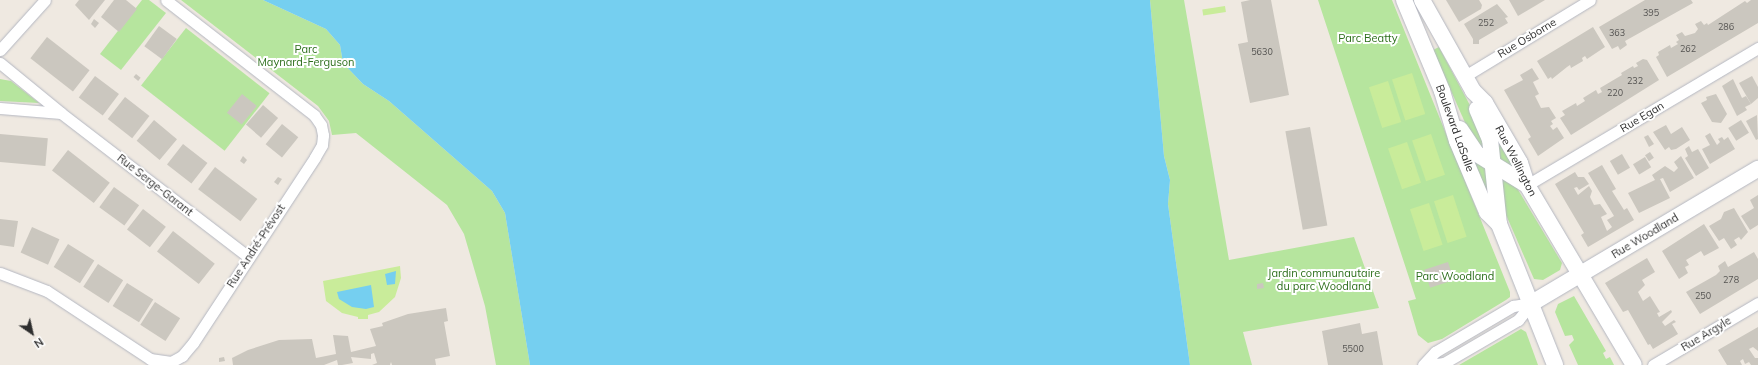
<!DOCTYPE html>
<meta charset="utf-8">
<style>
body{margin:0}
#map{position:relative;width:1758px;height:365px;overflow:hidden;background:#efe9e1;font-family:Mulish,sans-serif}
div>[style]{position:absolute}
.green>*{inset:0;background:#b6e59e;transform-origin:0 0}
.pitch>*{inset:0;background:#c9ec9a;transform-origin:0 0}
.water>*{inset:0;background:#75cff0}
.building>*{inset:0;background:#cbc7bf;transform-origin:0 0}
.roads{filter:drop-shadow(0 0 1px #b4b7c1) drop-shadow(0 0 1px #b4b7c1)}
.street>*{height:11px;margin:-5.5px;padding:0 5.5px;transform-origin:5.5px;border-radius:5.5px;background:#fff}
.secondary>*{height:16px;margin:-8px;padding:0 8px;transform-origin:8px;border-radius:8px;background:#fff}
span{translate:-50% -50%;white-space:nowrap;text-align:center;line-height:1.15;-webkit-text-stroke:4px #fff;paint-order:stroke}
.number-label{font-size:9px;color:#555452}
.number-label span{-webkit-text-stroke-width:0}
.park-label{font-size:11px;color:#2c6e1b}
.street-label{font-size:11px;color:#2e2e2e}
.north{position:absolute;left:12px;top:313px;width:40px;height:40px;-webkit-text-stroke:3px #fff;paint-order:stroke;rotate:146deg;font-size:11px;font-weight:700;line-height:16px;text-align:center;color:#2e2e2e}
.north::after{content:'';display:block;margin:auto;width:14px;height:18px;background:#2e2e2e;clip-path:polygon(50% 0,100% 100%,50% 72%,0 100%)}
</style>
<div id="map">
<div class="green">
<i style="clip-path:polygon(142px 0,149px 0,166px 13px,121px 70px,100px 54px)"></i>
<i style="clip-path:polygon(181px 0,263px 0,326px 29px,340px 45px,343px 63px,363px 84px,389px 101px,492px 191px,505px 213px,530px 365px,496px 365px,485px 306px,464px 234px,447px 205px,356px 133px,332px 135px,329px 121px,318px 106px)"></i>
<i style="clip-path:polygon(1150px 0,1184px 0,1229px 260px,1354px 237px,1379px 308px,1243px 332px,1252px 365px,1190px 365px,1168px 204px,1170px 180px,1164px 156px)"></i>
<i style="clip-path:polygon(1318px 0,1392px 0,1510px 292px,1510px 297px,1506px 300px,1442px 339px,1428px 343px,1418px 335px,1408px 301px,1416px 299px)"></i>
<i style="left:186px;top:28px;width:106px;height:73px;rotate:38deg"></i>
<i style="clip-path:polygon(1439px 47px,1482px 128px,1485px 151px,1474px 143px,1433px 50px)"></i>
<i style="clip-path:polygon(0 79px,11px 81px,39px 103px,0 101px)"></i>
<i style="clip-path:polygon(1496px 138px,1515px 168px,1498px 161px)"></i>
<i style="clip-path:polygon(1474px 161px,1486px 167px,1488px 195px,1474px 162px)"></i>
<i style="clip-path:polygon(1499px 175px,1517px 188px,1562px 263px,1560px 270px,1543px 280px,1534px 279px,1503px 208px)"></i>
<i style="clip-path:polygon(1574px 296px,1606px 351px,1603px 353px,1606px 359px,1610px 357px,1614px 365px,1578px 365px,1569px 345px,1574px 340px,1572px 335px,1565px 336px,1555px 312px,1558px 304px)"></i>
<i style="clip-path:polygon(1521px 329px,1526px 332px,1538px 365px,1459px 365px)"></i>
</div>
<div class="pitch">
<i style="left:1225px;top:6px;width:6px;height:23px;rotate:81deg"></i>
<i style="left:1412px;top:73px;width:43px;height:21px;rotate:72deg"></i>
<i style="left:1388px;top:81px;width:43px;height:20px;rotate:72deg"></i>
<i style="left:1431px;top:134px;width:43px;height:20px;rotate:71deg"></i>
<i style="left:1407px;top:142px;width:43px;height:20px;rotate:71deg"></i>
<i style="left:1453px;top:195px;width:44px;height:20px;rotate:72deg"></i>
<i style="left:1429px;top:203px;width:44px;height:20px;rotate:72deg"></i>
<i style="clip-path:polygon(400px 266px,401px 278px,395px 297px,379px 312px,368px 315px,368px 319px,358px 319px,358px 317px,342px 313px,326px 301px,323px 281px)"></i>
</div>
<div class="water">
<i style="clip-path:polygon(263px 0,1150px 0,1164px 156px,1170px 180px,1168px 204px,1190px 365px,530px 365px,505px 213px,492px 191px,389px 101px,363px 84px,343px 63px,340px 45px,326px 29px)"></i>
<i style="clip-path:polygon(396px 271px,395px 284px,387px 285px,385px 274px)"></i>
<i style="clip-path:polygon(371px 285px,374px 307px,366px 309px,352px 307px,339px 299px,337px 292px)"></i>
</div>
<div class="building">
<i style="clip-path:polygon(79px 0,105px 0,89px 20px,75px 5px)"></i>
<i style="clip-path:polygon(114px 0,126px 0,137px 9px,119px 32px,101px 17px)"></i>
<i style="clip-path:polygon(1250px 0,1271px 0,1289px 95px,1250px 103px,1238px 44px,1248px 42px,1241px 2px)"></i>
<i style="clip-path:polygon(1446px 0,1479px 0,1482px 5px,1481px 9px,1459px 22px)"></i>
<i style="clip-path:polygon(1509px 0,1545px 0,1518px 16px)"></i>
<i style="clip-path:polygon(1645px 0,1691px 0,1693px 3px,1625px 41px,1627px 45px,1620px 50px,1618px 46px,1612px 49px,1599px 27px)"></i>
<i style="clip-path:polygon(1751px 0,1758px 0,1758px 23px,1667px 77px,1656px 57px,1659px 55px,1658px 52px,1670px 45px,1671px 48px,1678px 44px,1676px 42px,1679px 40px,1676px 35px,1682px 32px,1685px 36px,1695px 33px,1698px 29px,1695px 24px,1701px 21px,1704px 25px,1707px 23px,1708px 25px,1745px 1px,1747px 3px)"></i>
<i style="clip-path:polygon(1497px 4px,1508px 17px,1505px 18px,1508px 23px,1479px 40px,1479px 44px,1473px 44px,1473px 39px,1464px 24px)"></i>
<i style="clip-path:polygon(94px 19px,99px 23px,95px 28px,91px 24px)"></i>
<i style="left:159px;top:26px;width:22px;height:25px;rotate:36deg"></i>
<i style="clip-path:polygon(1593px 27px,1605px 47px,1587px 59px,1585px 56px,1582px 58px,1583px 61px,1571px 68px,1570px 65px,1567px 67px,1552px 79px,1551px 77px,1548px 79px,1537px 61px)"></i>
<i style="left:47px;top:37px;width:54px;height:27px;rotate:38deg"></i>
<i style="clip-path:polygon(1643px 59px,1647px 60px,1659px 80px,1571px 135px,1560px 118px,1565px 115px,1562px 111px,1576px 103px,1577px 106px,1585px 101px,1583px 98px,1596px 90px,1598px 94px,1602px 92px,1600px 88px,1622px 75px,1621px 73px,1633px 66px,1634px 68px,1638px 66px,1636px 63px)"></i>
<i style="clip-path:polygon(1532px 68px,1539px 79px,1533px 82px,1539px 94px,1535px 96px,1541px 108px,1549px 107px,1556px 118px,1551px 121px,1553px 124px,1550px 126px,1553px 130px,1557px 127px,1564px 138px,1538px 156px,1528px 139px,1531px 137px,1504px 90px,1523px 80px,1520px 75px)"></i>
<i style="left:136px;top:74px;width:6px;height:4px;rotate:39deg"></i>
<i style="left:95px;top:76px;width:30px;height:27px;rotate:37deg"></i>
<i style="clip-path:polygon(1752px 76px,1758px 87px,1758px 98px,1751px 104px,1739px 83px)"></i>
<i style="clip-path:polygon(1733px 79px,1742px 98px,1746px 96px,1751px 104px,1745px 107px,1747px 110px,1737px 116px,1722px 86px)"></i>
<i style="left:242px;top:94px;width:19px;height:24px;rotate:39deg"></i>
<i style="clip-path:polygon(1716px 94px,1727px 114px,1721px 123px,1712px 122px,1701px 103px,1707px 100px,1706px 97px)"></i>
<i style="left:125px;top:97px;width:31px;height:28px;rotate:38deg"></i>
<i style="left:263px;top:105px;width:20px;height:26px;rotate:41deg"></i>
<i style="clip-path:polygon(1757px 115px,1758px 139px,1756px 140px,1746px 121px)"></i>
<i style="left:154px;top:120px;width:30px;height:27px;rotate:40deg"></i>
<i style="left:1741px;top:120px;width:15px;height:15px;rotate:58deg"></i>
<i style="left:282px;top:124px;width:21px;height:26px;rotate:39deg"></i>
<i style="clip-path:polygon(1666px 125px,1671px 134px,1682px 127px,1690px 140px,1676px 149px,1671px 150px,1669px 147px,1665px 150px,1653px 132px)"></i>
<i style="left:1310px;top:127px;width:100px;height:25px;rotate:80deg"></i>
<i style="clip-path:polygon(1710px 133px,1717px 145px,1720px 142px,1718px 139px,1722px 137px,1724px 140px,1728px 137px,1735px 149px,1710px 164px,1702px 149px,1710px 145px,1705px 136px)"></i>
<i style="left:0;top:134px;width:48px;height:28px;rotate:5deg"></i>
<i style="clip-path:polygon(1648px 135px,1654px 144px,1649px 147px,1644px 137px)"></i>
<i style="left:183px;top:144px;width:31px;height:26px;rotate:38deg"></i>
<i style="clip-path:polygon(1689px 146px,1692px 152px,1698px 149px,1709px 168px,1696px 176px,1685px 158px,1688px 156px,1685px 149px)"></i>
<i style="left:68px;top:150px;width:53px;height:26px;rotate:38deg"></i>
<i style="left:1650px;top:152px;width:7px;height:6px;rotate:56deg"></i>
<i style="left:1622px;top:154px;width:16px;height:14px;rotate:60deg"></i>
<i style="clip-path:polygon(243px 156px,247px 160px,244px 164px,240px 161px)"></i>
<i style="clip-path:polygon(1681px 156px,1694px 178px,1670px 192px,1663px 178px,1660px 179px,1670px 198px,1639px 213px,1628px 193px,1655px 180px,1652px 175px,1665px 166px,1674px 172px,1678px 168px,1674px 162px)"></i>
<i style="left:1645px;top:157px;width:12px;height:14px;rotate:59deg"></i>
<i style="clip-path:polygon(1602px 165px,1616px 189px,1612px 191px,1624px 210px,1627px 208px,1634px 220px,1588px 247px,1581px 235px,1584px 233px,1555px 184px,1575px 172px,1578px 177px,1584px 177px,1589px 184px,1579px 190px,1577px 187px,1574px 188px,1578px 195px,1589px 186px,1592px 191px,1590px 197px,1594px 205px,1600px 204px,1607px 214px,1601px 217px,1607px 231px,1612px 227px,1607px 220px,1614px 216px,1588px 173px)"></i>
<i style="left:215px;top:167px;width:53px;height:28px;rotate:37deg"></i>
<i style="clip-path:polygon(278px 177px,282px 179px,278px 185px,274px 182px)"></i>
<i style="left:114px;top:187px;width:31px;height:25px;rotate:36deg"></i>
<i style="clip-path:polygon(1758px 195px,1758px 225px,1750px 230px,1741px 216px,1754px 208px,1750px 200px)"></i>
<i style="clip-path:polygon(1734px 208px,1748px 232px,1741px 240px,1739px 237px,1734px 240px,1737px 245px,1731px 249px,1724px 238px,1719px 241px,1709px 226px,1721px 219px,1724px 212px)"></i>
<i style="left:143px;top:209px;width:29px;height:26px;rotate:38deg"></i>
<i style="clip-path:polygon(0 219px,18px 221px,14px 247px,0 245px)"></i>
<i style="clip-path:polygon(1704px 224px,1719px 248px,1704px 256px,1701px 251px,1686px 260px,1689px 265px,1685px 267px,1688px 273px,1679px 279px,1662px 251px)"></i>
<i style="left:32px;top:227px;width:30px;height:28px;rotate:24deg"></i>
<i style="left:173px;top:231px;width:53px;height:26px;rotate:38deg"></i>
<i style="left:68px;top:244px;width:31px;height:27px;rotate:32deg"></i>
<i style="clip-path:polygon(1754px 252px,1758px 259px,1758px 279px,1700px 314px,1686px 292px,1716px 275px,1720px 271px,1718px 266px,1725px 261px,1728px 267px)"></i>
<i style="clip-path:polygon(1647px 258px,1655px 272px,1642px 280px,1645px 285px,1638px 292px,1643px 301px,1650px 296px,1660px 312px,1657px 313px,1659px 317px,1671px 310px,1672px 312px,1662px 322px,1665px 326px,1674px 320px,1676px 322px,1672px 324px,1678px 334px,1653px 349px,1650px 344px,1648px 345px,1628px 310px,1623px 312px,1605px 283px)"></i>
<i style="left:1448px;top:262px;width:19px;height:25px;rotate:72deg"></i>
<i style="left:98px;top:264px;width:30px;height:27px;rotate:33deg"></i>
<i style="left:127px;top:283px;width:31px;height:27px;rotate:32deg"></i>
<i style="clip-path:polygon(1263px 283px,1264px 288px,1257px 289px,1257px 284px)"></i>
<i style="left:155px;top:302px;width:30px;height:27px;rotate:33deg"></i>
<i style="clip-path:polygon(446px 308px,448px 321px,444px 322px,450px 356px,435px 359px,436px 365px,392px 365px,391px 362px,390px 365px,372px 365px,377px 363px,374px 353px,371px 354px,371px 359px,351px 357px,353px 363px,342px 365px,338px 365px,337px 360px,324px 365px,233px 365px,232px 358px,248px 350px,279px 340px,312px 339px,316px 358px,336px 354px,333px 335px,348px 336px,351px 352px,376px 346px,370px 329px,383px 326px,382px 323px,408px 314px)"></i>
<i style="clip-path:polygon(1360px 323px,1362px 334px,1377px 331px,1383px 365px,1328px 365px,1322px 331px)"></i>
<i style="clip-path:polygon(1758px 327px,1758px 351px,1753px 347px,1749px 349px,1755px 358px,1758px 358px,1758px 365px,1751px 365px,1749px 362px,1745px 364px,1743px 359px,1740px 361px,1742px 365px,1727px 365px,1718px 350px)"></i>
<i style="clip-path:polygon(224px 357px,225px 361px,219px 362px,219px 358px)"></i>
</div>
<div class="roads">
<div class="street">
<i style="left:0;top:50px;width:67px;rotate:-48deg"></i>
<i style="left:0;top:63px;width:79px;rotate:39.3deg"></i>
<i style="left:61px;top:113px;width:237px;rotate:37.5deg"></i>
<i style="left:1465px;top:76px;width:146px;rotate:-31.3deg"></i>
<i style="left:0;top:108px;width:61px;rotate:4.7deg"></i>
<i style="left:1527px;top:185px;width:269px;rotate:-30.7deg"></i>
<i style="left:0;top:273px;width:50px;rotate:21deg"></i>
<i style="left:47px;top:291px;width:123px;rotate:33.4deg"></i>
<i style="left:150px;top:359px;width:21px;rotate:8deg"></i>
<i style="left:171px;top:362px;width:13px;rotate:-29deg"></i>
<i style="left:182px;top:356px;width:17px;rotate:-50deg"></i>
<i style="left:193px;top:343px;width:222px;rotate:-56.7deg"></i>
<i style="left:315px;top:157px;width:14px;rotate:-60deg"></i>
<i style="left:322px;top:145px;width:10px;rotate:-84deg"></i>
<i style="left:323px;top:135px;width:10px;rotate:-101deg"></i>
<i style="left:321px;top:125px;width:12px;rotate:-125deg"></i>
<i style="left:314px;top:115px;width:187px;rotate:-142.2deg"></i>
<i style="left:1423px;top:365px;width:18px;rotate:-47deg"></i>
<i style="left:1435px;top:352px;width:91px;rotate:-30.5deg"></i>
<i style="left:1513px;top:306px;width:19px;rotate:-9deg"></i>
<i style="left:1429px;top:365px;width:15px;rotate:-8deg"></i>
<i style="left:1444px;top:363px;width:86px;rotate:-30.2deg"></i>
<i style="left:1518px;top:320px;width:22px;rotate:-51deg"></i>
<i style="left:1653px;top:365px;width:122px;rotate:-30.6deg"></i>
</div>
<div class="secondary">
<i style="left:1404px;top:0;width:99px;rotate:67.3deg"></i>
<i style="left:1442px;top:91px;width:52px;rotate:73.3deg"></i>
<i style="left:1457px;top:141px;width:77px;rotate:67.1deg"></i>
<i style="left:1487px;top:212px;width:17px;rotate:45deg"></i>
<i style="left:1499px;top:224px;width:152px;rotate:68.3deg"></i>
<i style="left:1422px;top:0;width:104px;rotate:60.7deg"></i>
<i style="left:1473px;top:91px;width:17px;rotate:45deg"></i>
<i style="left:1485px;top:103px;width:69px;rotate:59.7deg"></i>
<i style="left:1520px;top:163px;width:23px;rotate:72deg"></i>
<i style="left:1527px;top:185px;width:209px;rotate:59.3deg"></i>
<i style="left:1477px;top:109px;width:33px;rotate:67deg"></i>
<i style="left:1490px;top:139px;width:85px;rotate:84deg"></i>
<i style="left:1460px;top:129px;width:30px;rotate:56deg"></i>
<i style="left:1477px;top:154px;width:59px;rotate:31.8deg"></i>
<i style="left:1532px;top:303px;width:263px;rotate:-30.7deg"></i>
</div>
</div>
<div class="number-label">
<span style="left:1651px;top:13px">395</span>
<span style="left:1486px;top:23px">252</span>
<span style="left:1726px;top:27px">286</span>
<span style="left:1617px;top:33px">363</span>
<span style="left:1688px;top:49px">262</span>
<span style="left:1262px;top:52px">5630</span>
<span style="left:1635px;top:81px">232</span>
<span style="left:1615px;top:93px">220</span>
<span style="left:1731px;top:280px">278</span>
<span style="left:1703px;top:296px">250</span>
<span style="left:1353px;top:349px">5500</span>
</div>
<div class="park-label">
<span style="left:1368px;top:38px">Parc Beatty</span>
<span style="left:306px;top:56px">Parc<br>Maynard-Ferguson</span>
<span style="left:1324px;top:280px">Jardin communautaire<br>du parc Woodland</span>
<span style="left:1455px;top:276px">Parc Woodland</span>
</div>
<div class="street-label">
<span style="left:1527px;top:38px;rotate:-31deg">Rue Osborne</span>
<span style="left:1642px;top:117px;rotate:-31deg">Rue Egan</span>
<span style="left:1455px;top:128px;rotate:70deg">Boulevard LaSalle</span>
<span style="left:1516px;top:161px;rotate:63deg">Rue Wellington</span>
<span style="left:155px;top:185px;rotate:38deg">Rue Serge-Garant</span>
<span style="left:1645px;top:236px;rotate:-31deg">Rue Woodland</span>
<span style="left:256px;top:246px;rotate:-57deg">Rue André-Prévost</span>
<span style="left:1706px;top:334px;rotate:-31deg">Rue Argyle</span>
</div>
<div class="north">N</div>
</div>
